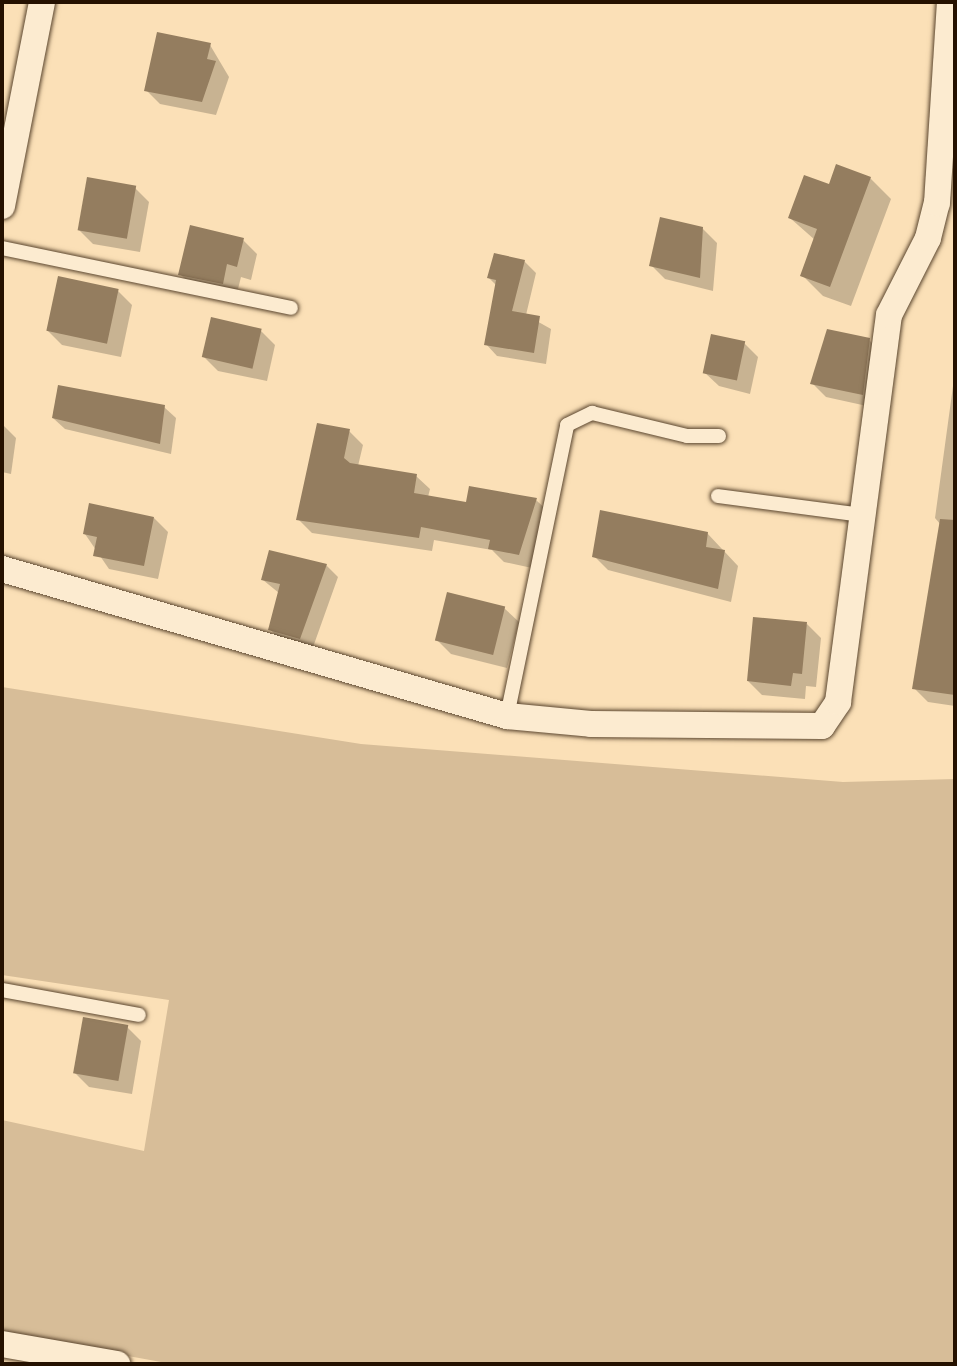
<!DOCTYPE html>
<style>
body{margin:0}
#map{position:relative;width:957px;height:1366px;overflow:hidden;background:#fbe0b7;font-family:"Old Standard TT",serif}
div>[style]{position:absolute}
.green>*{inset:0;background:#d7bd98}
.shadow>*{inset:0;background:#0003}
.building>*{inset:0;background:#947d5f;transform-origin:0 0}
.roads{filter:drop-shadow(0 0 2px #5a452e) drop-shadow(0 0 2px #5a452e)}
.lane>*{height:14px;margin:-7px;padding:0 7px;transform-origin:7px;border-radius:7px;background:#fcebd0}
.street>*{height:26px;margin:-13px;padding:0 13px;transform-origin:13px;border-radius:13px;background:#fcebd0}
span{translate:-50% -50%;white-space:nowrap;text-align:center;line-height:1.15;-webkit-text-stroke:5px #fcebd0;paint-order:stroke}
.frame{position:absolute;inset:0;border:4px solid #251100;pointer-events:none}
</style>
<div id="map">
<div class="green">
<i style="clip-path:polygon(2px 687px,361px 744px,843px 782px,955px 779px,955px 1364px,172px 1364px,2px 1333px,2px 1120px,144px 1151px,169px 1000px,2px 975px)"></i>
</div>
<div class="shadow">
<i style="clip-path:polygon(210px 45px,229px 77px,216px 115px,160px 104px,146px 90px)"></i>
<i style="clip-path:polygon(870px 178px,891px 199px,851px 306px,823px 296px,802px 275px,815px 240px,790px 218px,830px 186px)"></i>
<i style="clip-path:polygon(135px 188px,149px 202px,140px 252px,93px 244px,79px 230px)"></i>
<i style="clip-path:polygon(703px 229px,717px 243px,713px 291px,665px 279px,651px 265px)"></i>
<i style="clip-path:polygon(243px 240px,257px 254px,251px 280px,241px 277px,236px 297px,194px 288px,180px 274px)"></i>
<i style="clip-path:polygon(524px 261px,536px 273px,526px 315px,551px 329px,546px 364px,497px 356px,486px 344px,496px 285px,489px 278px)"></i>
<i style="clip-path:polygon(118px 291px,132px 305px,121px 357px,62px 345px,48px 331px)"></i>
<i style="clip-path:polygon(261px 331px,275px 345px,267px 381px,218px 371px,204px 357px)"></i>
<i style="clip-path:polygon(869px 340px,883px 354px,876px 408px,826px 397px,812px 383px)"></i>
<i style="clip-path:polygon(744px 343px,758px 357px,750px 394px,719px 386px,704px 372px)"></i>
<i style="clip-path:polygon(953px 386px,955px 386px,955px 706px,928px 702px,914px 688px,941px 525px,935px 518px)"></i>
<i style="clip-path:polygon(164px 407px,176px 418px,171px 454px,65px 429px,53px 418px)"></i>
<i style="clip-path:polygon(2px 424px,16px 438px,11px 474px,2px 472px)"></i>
<i style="clip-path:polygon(349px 431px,363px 445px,358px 466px,416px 476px,430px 489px,428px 497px,468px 504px,536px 500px,550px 513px,532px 568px,504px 562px,492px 550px,434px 540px,432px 551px,312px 533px,298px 519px)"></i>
<i style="clip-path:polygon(154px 518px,168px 532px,158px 579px,109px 569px,85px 534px)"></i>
<i style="clip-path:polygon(707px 533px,738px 566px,731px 602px,608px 570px,594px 556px)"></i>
<i style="clip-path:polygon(326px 565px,338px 577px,312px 650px,282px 642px,270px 629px,279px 593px,263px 580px)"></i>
<i style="clip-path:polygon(504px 608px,519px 622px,507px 668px,451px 654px,437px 640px)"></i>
<i style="clip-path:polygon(807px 624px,821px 638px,816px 687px,806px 686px,805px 699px,762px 695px,748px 681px)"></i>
<i style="clip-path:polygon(127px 1027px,141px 1041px,132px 1094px,89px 1087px,75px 1073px)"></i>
</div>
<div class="building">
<i style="clip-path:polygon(157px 32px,211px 43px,207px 59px,216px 61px,202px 102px,144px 91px)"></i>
<i style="clip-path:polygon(836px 164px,871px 177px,830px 287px,800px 276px,817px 229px,788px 218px,804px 175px,829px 184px)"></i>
<i style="left:87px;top:177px;width:50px;height:54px;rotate:10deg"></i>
<i style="clip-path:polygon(660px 217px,703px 227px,700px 278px,649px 266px)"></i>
<i style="clip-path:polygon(190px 225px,244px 238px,237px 267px,227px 264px,223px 284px,178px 275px)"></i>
<i style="clip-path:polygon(494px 253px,525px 260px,512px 311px,540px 316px,534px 353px,484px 345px,496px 280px,487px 278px)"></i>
<i style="left:58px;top:276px;width:62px;height:56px;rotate:12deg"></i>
<i style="left:211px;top:317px;width:52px;height:41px;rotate:13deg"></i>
<i style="clip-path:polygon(827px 329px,870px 338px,863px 395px,810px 384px)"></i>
<i style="left:711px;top:334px;width:35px;height:40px;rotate:12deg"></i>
<i style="clip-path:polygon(58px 385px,165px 405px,160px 444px,52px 418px)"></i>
<i style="clip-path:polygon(317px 423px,350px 429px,344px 458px,350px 463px,417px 474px,414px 493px,466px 502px,469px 486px,537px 498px,519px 555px,488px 549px,490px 540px,421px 527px,419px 538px,296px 520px)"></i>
<i style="clip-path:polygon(89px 503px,154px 517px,144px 566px,93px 556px,97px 537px,83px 534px)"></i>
<i style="clip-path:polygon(600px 510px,708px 532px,706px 547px,725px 550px,718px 589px,592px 557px)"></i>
<i style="clip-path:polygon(940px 519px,955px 520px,955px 695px,912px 689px)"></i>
<i style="clip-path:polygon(269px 550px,327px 564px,300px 639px,268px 630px,280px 584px,261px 580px)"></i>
<i style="left:447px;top:592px;width:60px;height:50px;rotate:14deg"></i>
<i style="clip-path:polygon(753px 617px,807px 622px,802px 674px,793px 673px,791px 686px,747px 681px)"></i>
<i style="left:83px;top:1017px;width:46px;height:57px;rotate:10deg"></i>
</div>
<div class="roads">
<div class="lane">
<i style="left:2px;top:248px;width:295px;rotate:11.7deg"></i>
<i style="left:718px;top:496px;width:146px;rotate:7.5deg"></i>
<i style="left:507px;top:716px;width:297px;rotate:-78.3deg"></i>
<i style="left:567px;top:425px;width:28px;rotate:-26deg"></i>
<i style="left:592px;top:413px;width:98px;rotate:13.6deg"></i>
<i style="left:687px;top:436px;width:32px"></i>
<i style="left:2px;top:990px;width:139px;rotate:10.3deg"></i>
</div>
<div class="street">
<i style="left:2px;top:206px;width:208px;rotate:-78.9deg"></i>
<i style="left:2px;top:569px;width:526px;rotate:16.23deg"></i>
<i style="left:507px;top:716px;width:84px;rotate:5.4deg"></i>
<i style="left:591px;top:724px;width:231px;rotate:0.5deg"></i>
<i style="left:822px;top:726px;width:29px;rotate:-56deg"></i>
<i style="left:838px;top:702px;width:390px;rotate:-82.5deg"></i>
<i style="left:889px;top:315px;width:86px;rotate:-63.1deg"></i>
<i style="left:928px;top:238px;width:36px;rotate:-76deg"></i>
<i style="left:937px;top:203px;width:201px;rotate:-86.3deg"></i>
<i style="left:2px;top:1344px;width:117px;rotate:9.9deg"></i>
</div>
</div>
<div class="frame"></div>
</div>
